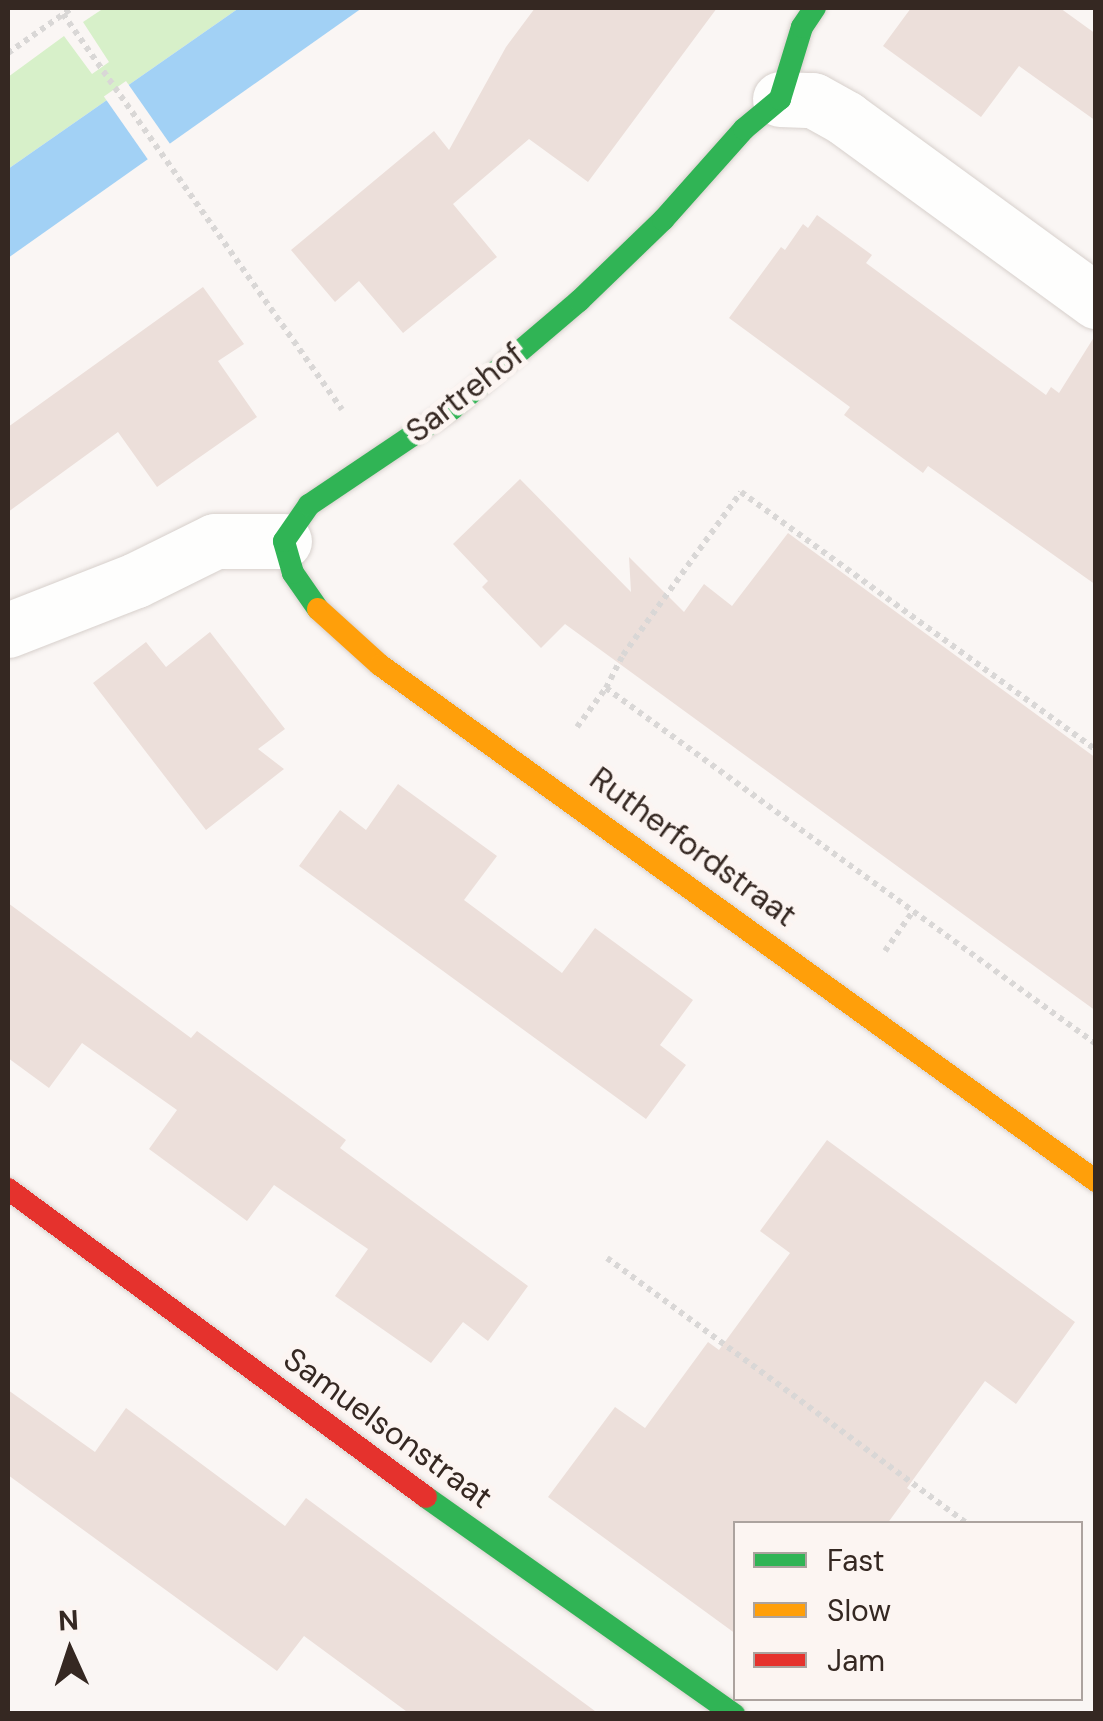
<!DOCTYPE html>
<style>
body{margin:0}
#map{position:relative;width:1103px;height:1721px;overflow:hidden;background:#faf6f4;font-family:"DM Sans",sans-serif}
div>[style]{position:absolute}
.green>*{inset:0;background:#d7f0c9}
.water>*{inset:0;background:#a2d1f5}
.pier>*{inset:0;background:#faf6f4;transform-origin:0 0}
.building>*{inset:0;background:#ecdfda}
.path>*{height:6px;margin-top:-3px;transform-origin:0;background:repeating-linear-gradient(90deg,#d9d7d6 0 5px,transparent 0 10px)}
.roads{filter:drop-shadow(0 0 2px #d7d0cc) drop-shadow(0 0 2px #d7d0cc)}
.street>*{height:55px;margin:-27.5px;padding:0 27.5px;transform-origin:27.5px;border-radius:27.5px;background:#fefefd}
.fast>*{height:22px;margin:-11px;padding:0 11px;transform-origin:11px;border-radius:11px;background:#30b455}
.slow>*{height:22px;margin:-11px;padding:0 11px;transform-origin:11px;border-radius:11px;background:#ff9f0a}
.jam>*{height:22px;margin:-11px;padding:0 11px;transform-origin:11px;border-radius:11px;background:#e5322d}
span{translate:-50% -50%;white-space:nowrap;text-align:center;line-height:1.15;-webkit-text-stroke:10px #fcf5f2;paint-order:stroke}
.street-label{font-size:32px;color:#352822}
.frame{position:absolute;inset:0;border:10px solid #352822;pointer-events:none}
.legend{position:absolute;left:733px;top:1521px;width:350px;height:180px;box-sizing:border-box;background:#fcf5f2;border:2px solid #aca39f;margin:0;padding:12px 18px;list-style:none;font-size:30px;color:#352822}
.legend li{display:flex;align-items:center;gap:20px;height:50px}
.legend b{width:50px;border:2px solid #aca39f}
.north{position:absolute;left:20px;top:1601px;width:100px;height:100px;-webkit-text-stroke:8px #fcf5f2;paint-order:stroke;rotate:357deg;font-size:28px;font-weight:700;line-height:40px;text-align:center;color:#352822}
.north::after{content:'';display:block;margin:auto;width:35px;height:45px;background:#352822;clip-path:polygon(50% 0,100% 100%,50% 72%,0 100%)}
</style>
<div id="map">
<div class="green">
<i style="clip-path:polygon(104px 8px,239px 8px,8px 169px,8px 77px,64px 36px,92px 74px,109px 62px,83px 22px)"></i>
</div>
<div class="water">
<i style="clip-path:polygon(239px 8px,362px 8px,8px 258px,8px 169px)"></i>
</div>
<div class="pier">
<i style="left:126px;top:81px;width:82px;height:27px;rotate:55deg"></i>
</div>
<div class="building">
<i style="clip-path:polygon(535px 8px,717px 8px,588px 182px,529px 139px,453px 204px,497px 257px,403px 333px,359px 281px,335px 302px,291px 250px,434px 131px,449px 150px,506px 47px)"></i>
<i style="clip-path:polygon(911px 8px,1060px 8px,1096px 34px,1096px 121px,1019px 66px,981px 117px,883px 46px)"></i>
<i style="clip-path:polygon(817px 215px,872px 255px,866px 263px,1046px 395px,1051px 387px,1059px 393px,1096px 334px,1096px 585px,928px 466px,923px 473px,844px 415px,850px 407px,729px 318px,781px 247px,785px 250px,803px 224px,808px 228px)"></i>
<i style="clip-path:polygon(203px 287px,244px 344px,218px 361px,257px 417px,157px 487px,118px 432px,8px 512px,8px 427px)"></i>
<i style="clip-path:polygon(520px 479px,631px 592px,629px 557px,684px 612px,704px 584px,732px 606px,788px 533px,1096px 758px,1096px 1011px,565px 624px,541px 648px,482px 587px,488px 581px,453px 544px)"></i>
<i style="clip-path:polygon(210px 632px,285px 729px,258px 749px,284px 769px,206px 830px,93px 683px,146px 642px,166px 667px)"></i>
<i style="clip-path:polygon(398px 784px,497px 856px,464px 900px,562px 973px,595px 928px,693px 1000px,660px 1045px,686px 1065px,646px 1119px,299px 866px,340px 810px,366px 830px)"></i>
<i style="clip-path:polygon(8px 903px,191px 1038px,197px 1031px,346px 1140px,340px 1148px,528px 1286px,488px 1341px,463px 1322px,431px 1363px,335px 1296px,368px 1249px,274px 1185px,247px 1221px,149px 1149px,177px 1110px,82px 1043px,49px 1088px,8px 1058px)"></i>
<i style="clip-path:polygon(827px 1140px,1075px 1322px,1016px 1404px,985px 1381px,907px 1488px,911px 1491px,887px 1524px,736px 1524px,736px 1634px,548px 1497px,615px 1407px,645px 1428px,708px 1342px,719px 1350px,790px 1253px,760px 1231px)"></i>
<i style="clip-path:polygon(8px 1390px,95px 1452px,126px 1408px,285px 1526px,306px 1498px,599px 1714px,410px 1714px,304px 1636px,277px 1671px,8px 1475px)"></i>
</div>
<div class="path">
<i style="left:63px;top:14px;width:484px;rotate:54.8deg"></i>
<i style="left:8px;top:53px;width:78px;rotate:-35.1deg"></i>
<i style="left:606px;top:688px;width:606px;rotate:36deg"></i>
<i style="left:577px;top:727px;width:49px;rotate:-53.4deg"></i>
<i style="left:606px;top:688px;width:37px;rotate:-63deg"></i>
<i style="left:623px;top:655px;width:201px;rotate:-54.1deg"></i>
<i style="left:741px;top:492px;width:439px;rotate:36deg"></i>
<i style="left:885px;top:951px;width:49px;rotate:-55deg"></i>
<i style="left:607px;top:1258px;width:448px;rotate:36.4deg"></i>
</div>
<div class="roads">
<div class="street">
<i style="left:780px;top:99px;width:33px;rotate:2deg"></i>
<i style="left:813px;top:100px;width:37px;rotate:29deg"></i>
<i style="left:845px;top:118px;width:311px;rotate:36.1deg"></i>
<i style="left:8px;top:630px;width:137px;rotate:-21.3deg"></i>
<i style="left:136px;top:580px;width:88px;rotate:-26.3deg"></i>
<i style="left:215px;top:541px;width:69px"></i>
</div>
<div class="fast">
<i style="left:318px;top:609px;width:44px;rotate:-124.8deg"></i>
<i style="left:293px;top:573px;width:33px;rotate:-106deg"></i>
<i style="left:284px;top:541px;width:44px;rotate:-55.2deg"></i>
<i style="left:309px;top:505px;width:172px;rotate:-33.9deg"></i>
<i style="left:452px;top:409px;width:167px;rotate:-40.4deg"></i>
<i style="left:579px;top:301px;width:117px;rotate:-44deg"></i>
<i style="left:663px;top:220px;width:122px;rotate:-48.3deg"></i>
<i style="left:744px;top:129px;width:47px;rotate:-39.8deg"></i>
<i style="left:780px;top:99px;width:75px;rotate:-73deg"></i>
<i style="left:802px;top:27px;width:23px;rotate:-56deg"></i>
<i style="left:426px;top:1497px;width:377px;rotate:35.2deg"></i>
</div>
<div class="slow">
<i style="left:318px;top:609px;width:84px;rotate:42.1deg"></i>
<i style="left:380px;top:665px;width:883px;rotate:35.78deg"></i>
</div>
<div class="jam">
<i style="left:8px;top:1189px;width:519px;rotate:36.38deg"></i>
</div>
</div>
<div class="street-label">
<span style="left:465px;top:393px;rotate:-38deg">Sartrehof</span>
<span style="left:693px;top:847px;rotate:36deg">Rutherfordstraat</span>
<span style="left:388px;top:1428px;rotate:36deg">Samuelsonstraat</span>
</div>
<div class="frame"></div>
<ul class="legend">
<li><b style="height:12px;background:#30b455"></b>Fast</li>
<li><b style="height:12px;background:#ff9f0a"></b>Slow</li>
<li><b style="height:12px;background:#e5322d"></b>Jam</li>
</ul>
<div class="north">N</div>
</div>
